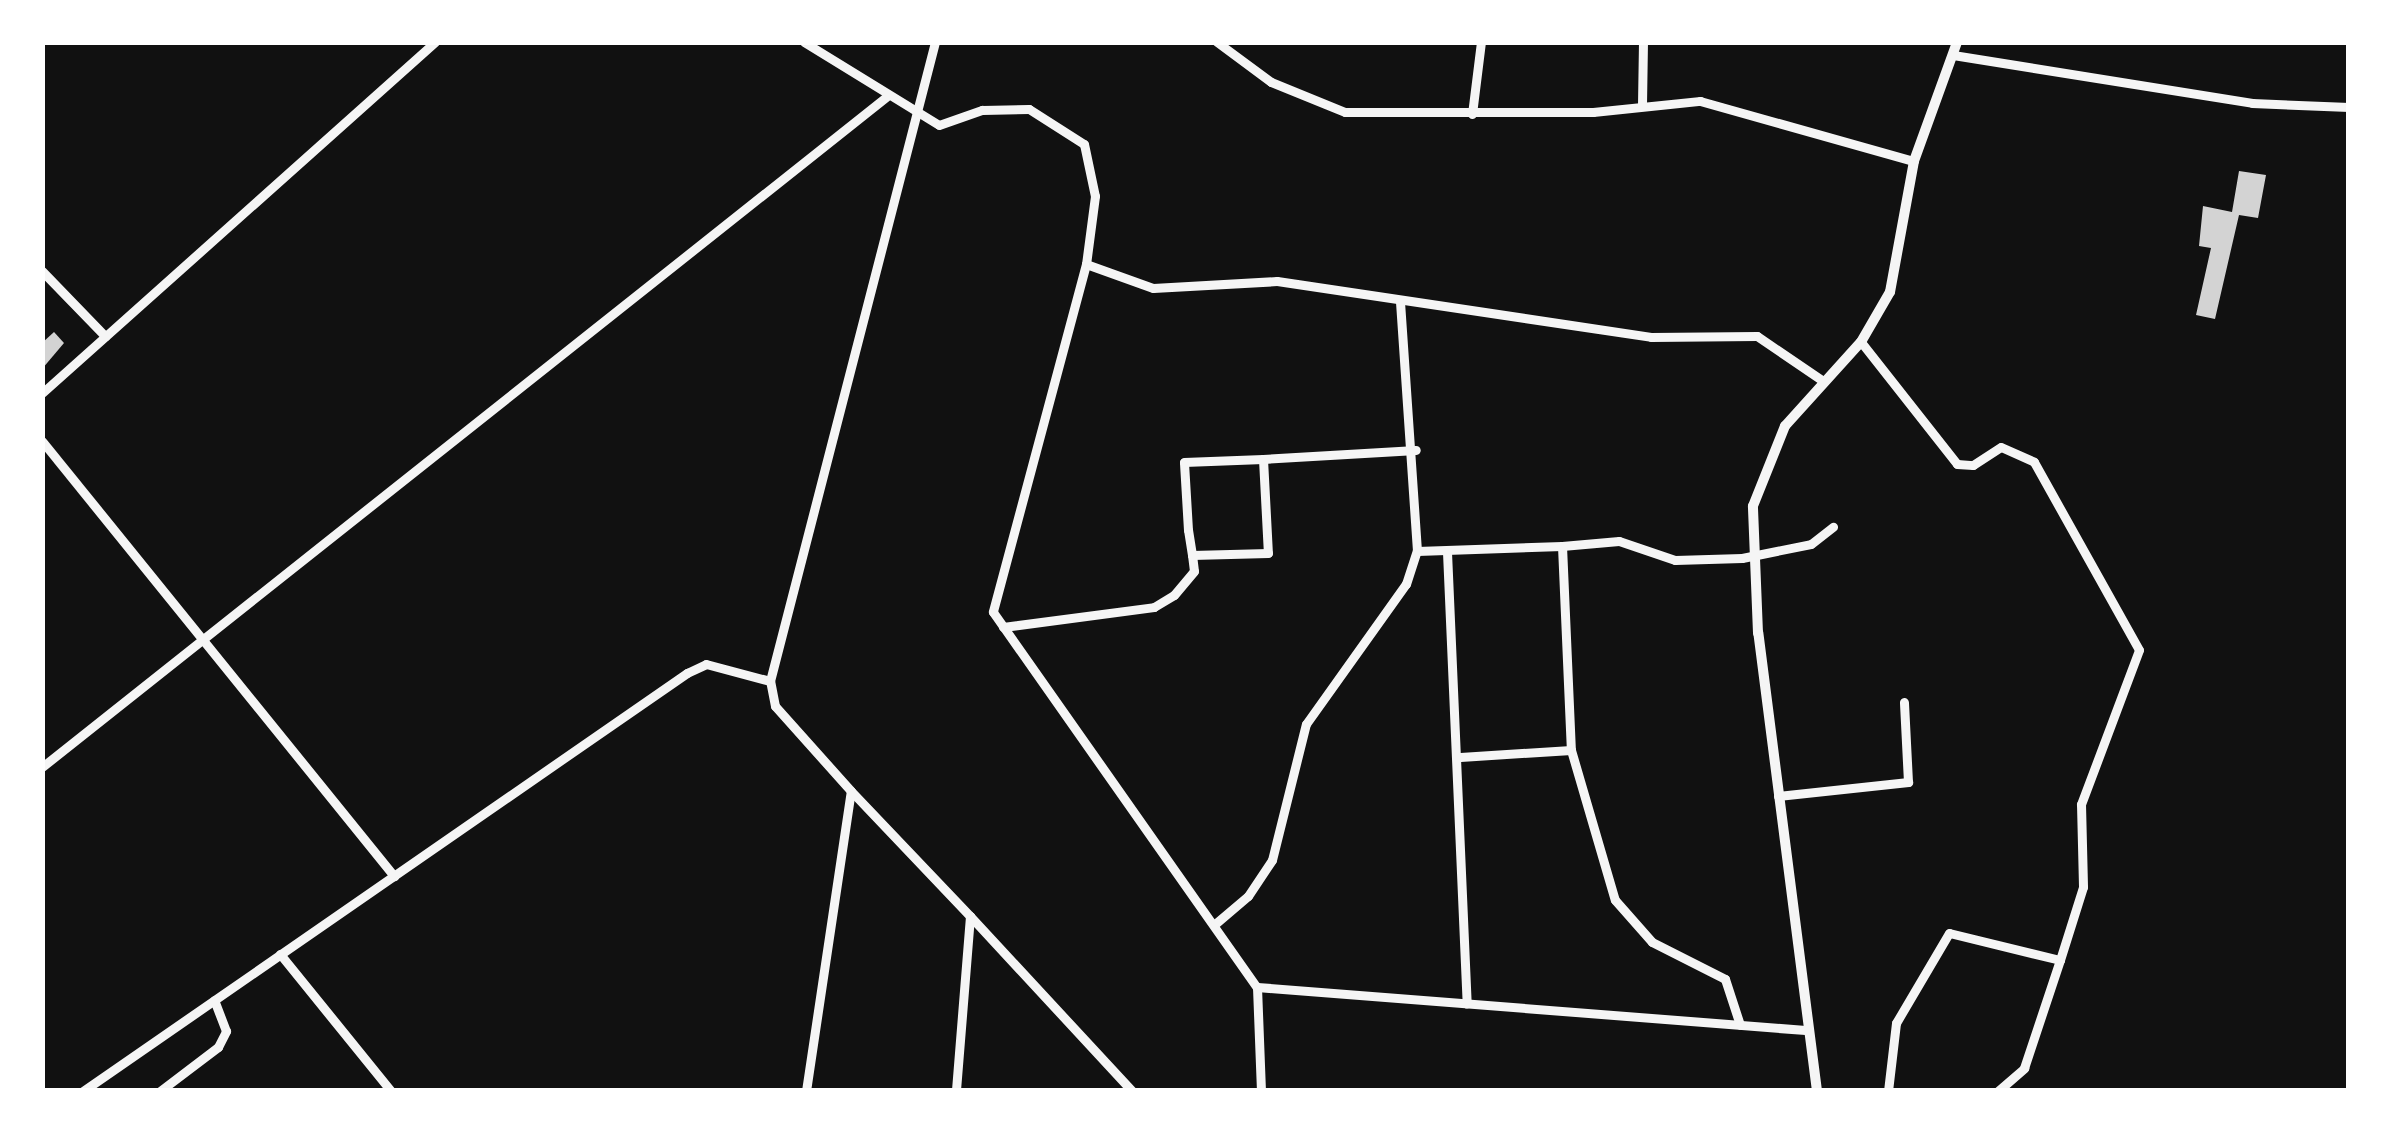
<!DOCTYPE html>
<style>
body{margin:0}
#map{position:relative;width:2391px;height:1133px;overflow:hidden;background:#111;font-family:"DejaVu Sans",sans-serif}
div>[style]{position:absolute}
.building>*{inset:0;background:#d3d3d3}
.minor>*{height:9px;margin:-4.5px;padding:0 4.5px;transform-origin:4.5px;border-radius:4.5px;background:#f5f5f5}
.tertiary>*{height:10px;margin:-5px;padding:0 5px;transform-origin:5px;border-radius:5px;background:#f5f5f5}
span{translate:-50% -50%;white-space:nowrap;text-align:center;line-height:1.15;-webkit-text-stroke:10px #fff;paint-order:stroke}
.frame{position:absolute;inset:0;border:45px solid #fff;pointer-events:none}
</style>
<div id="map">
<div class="building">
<i style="clip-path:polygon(2239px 171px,2266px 175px,2258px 218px,2239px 215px,2215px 319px,2196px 315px,2211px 248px,2199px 246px,2203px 206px,2232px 212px)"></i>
<i style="clip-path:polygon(54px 332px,64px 343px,42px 369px,42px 343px)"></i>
</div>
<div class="minor">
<i style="left:804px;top:42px;width:158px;rotate:31.6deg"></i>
<i style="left:939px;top:125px;width:46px;rotate:-19.2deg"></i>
<i style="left:982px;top:110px;width:47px;rotate:-1.2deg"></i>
<i style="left:1029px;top:109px;width:65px;rotate:32.5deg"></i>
<i style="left:1084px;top:144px;width:53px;rotate:78.1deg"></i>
<i style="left:1095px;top:196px;width:69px;rotate:97.5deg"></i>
<i style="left:1086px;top:264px;width:360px;rotate:105deg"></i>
<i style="left:993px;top:612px;width:459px;rotate:54.9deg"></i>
<i style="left:1257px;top:987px;width:550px;rotate:4.49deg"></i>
<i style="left:1217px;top:42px;width:67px;rotate:36.5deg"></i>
<i style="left:1271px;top:82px;width:80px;rotate:22.1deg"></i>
<i style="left:1345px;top:112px;width:248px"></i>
<i style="left:1593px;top:112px;width:108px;rotate:-5.9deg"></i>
<i style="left:1700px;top:101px;width:222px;rotate:15.7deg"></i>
<i style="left:1953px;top:55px;width:303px;rotate:9.1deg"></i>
<i style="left:2252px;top:103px;width:97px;rotate:2.4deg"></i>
<i style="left:1642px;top:105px;width:63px;rotate:-89.1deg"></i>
<i style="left:1472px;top:114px;width:73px;rotate:-82.9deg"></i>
<i style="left:1086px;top:264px;width:71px;rotate:19.7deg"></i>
<i style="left:1153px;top:288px;width:124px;rotate:-3.2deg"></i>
<i style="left:1277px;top:281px;width:378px;rotate:8.5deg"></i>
<i style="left:1651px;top:337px;width:106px;rotate:-0.5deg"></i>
<i style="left:1757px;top:336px;width:80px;rotate:34.3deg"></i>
<i style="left:42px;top:271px;width:91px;rotate:45.9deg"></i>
<i style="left:1861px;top:342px;width:155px;rotate:51.8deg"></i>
<i style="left:1957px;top:464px;width:16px;rotate:4deg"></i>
<i style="left:1973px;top:465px;width:33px;rotate:-33deg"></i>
<i style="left:2001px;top:447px;width:36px;rotate:24deg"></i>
<i style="left:2034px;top:462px;width:215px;rotate:60.8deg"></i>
<i style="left:2139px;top:650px;width:165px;rotate:110.6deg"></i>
<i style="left:2081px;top:804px;width:83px;rotate:88.6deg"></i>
<i style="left:2083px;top:887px;width:77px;rotate:107.5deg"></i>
<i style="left:2060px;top:960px;width:114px;rotate:-166.3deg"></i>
<i style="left:1949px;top:933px;width:104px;rotate:120.5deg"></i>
<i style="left:1896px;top:1023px;width:68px;rotate:96.7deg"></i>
<i style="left:42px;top:393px;width:527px;rotate:-41.77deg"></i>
<i style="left:42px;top:441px;width:560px;rotate:51.02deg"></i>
<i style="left:1263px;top:459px;width:153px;rotate:-3.4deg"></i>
<i style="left:1562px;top:546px;width:57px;rotate:-5deg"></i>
<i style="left:1619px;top:541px;width:59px;rotate:18.7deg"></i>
<i style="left:1675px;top:560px;width:67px;rotate:-1.7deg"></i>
<i style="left:1742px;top:558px;width:70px;rotate:-11.5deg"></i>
<i style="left:1811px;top:544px;width:28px;rotate:-38deg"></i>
<i style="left:1417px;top:551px;width:145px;rotate:-2deg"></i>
<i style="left:1562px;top:546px;width:204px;rotate:87.5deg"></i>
<i style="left:1571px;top:750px;width:111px;rotate:176.4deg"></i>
<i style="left:1447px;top:552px;width:452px;rotate:87.5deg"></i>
<i style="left:1003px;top:627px;width:152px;rotate:-7.5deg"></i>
<i style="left:1154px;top:607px;width:23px;rotate:-31deg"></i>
<i style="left:1174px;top:595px;width:31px;rotate:-50deg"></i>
<i style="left:1194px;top:571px;width:16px;rotate:-97deg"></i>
<i style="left:1192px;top:555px;width:25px;rotate:-99deg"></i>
<i style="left:1188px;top:530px;width:68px;rotate:-93.4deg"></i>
<i style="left:1184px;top:462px;width:79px;rotate:-2.2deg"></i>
<i style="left:1263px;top:459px;width:94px;rotate:87deg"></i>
<i style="left:1268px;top:553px;width:76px;rotate:178.5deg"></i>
<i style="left:1571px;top:750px;width:156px;rotate:73.7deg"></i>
<i style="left:1615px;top:900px;width:56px;rotate:48.6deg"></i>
<i style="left:1652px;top:942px;width:82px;rotate:26.9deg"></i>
<i style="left:1725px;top:979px;width:48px;rotate:71.9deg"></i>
<i style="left:42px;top:767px;width:1078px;rotate:-38.44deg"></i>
<i style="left:851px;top:791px;width:173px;rotate:46.4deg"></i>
<i style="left:970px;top:916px;width:176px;rotate:94.6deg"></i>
<i style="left:1778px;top:796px;width:131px;rotate:-6.1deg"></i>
<i style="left:1908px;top:782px;width:80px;rotate:-92.9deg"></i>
<i style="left:970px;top:916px;width:238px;rotate:47.2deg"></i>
<i style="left:1215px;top:924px;width:43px;rotate:-40.3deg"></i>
<i style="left:1248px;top:896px;width:43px;rotate:-56.3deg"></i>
<i style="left:1272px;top:860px;width:140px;rotate:-76deg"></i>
<i style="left:1306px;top:724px;width:172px;rotate:-54.5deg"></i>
<i style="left:1406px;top:584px;width:35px;rotate:-72deg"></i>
<i style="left:1417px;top:551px;width:251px;rotate:-93.9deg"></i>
<i style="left:280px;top:954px;width:176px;rotate:51deg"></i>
<i style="left:1257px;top:987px;width:104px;rotate:87.8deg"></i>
<i style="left:83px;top:1091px;width:735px;rotate:-34.69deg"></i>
<i style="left:687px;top:673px;width:21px;rotate:-25deg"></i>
<i style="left:706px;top:664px;width:66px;rotate:14.9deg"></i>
<i style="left:160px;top:1091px;width:73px;rotate:-37.2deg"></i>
<i style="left:218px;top:1047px;width:18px;rotate:-63deg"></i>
<i style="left:226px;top:1031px;width:33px;rotate:-111deg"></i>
<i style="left:806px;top:1091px;width:303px;rotate:-81.5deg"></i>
<i style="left:851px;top:791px;width:114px;rotate:-131.8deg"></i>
<i style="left:775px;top:706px;width:25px;rotate:-101deg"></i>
<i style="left:770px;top:681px;width:660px;rotate:-75.52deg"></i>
<i style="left:1998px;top:1091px;width:35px;rotate:-41deg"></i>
<i style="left:2024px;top:1068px;width:114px;rotate:-71.6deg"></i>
</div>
<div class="tertiary">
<i style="left:1817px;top:1091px;width:462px;rotate:-97.3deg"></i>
<i style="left:1758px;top:633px;width:127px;rotate:-92.3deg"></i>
<i style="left:1753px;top:506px;width:86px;rotate:-68.2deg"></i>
<i style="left:1785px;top:426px;width:113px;rotate:-47.9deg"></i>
<i style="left:1861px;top:342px;width:58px;rotate:-59.9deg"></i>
<i style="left:1890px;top:292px;width:133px;rotate:-79.6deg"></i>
<i style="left:1914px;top:161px;width:127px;rotate:-70.1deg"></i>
</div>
<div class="frame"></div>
</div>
